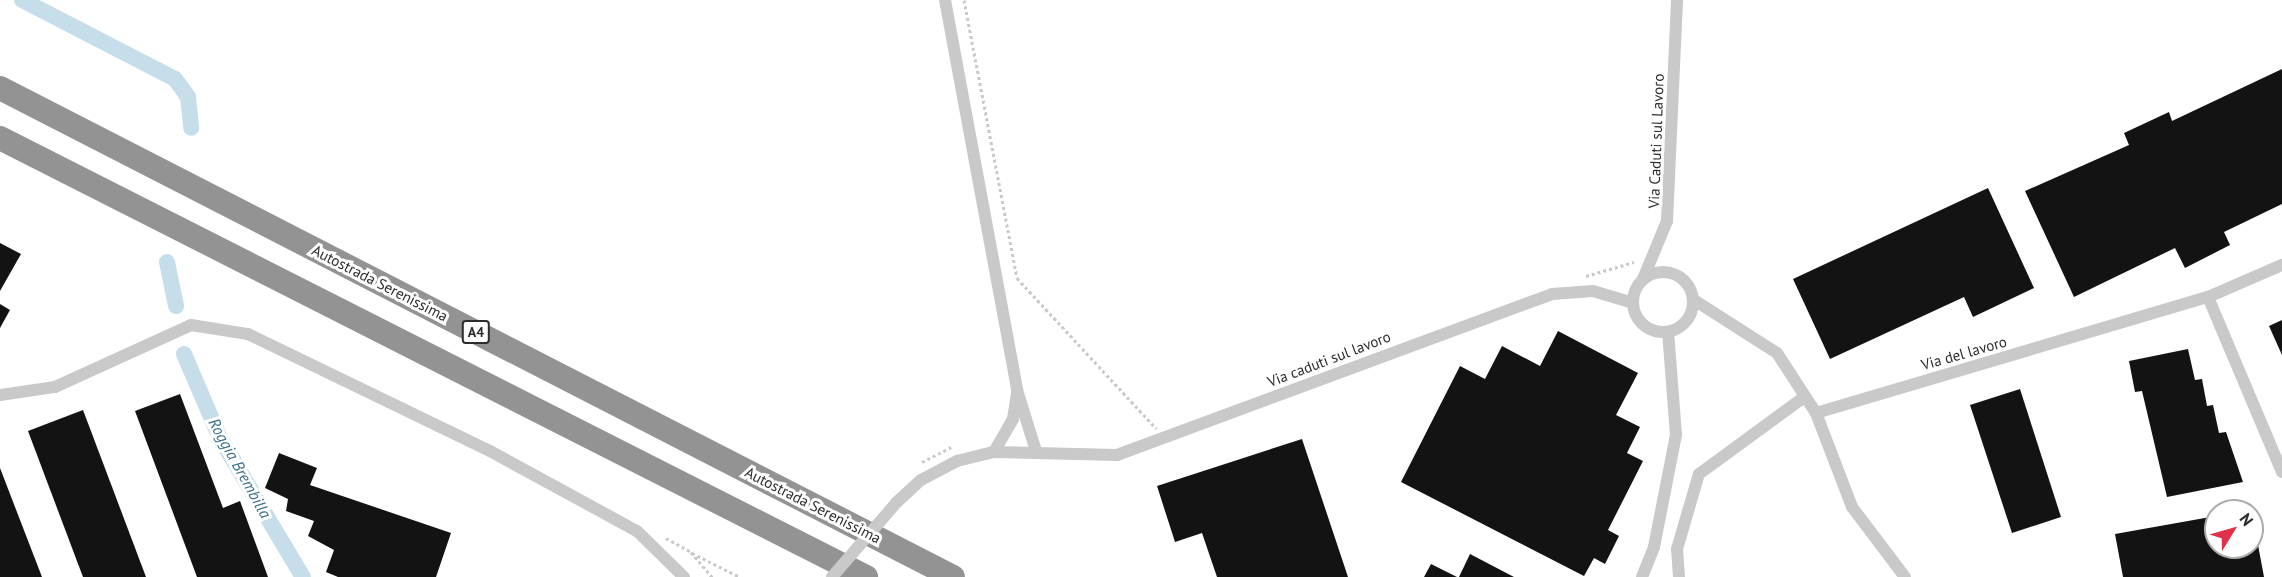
<!DOCTYPE html>
<html>
<head>
<meta charset="utf-8">
<style>
	body { margin:0 }
	#map { position:relative; width:2282px; height:577px; overflow:hidden; background:#fff; font-family:"PT Sans",sans-serif }
	div>[style] { position:absolute }
	.canal>* { height:16px; margin:-8px; padding:0 8px; transform-origin:8px; border-radius:8px; background:#c5deea }
	.building>* { inset:0; background:#131313 }
	.path>* { height:3px; margin-top:-1.5px; transform-origin:0; background:repeating-linear-gradient(90deg,#c9c9c9 0 3px,transparent 0 6px) }
	.street>* { height:12px; margin:-6px; padding:0 6px; transform-origin:6px; border-radius:6px; background:#c9c9c9 }
	.street>.ring { margin:-6px; padding:0; box-sizing:content-box; background:none; border:12px solid #c9c9c9; border-radius:50% }
	.highway>* { height:24px; margin:-12px; padding:0 12px; transform-origin:12px; border-radius:12px; background:#939393 }
	.street-bridge>* { height:12px; margin:-6px; padding:0 6px; transform-origin:6px; border-radius:6px; background:#c9c9c9 }
	span { translate:-50% -50%; white-space:nowrap; text-align:center; line-height:1.15; -webkit-text-stroke:6px #fff; paint-order:stroke }
	.shield-label span { padding:2px 4px; background:#fff; border:2px solid; border-radius:4px; -webkit-text-stroke-width:0 }
	.shield-label { font-size:14px; color:#2c2c2c; font-weight:700 }
	.street-label { font-size:15px; color:#2c2c2c }
	.water-label { font-size:16px; color:#3c728c; font-style:italic }
	.north { position:absolute; left:2204px; top:499px; width:60px; height:60px; box-sizing:border-box; background:#fff; border:2px solid #ababab; border-radius:50%; rotate:53deg; font-size:16px; font-weight:700; line-height:24px; text-align:center; color:#2c2c2c }
	.north::after { content:''; display:block; margin:auto; width:21px; height:27px; background:#e13049; clip-path:polygon(50% 0,100% 100%,50% 72%,0 100%) }
</style>
</head>
<body>
<div id="map">
	<div class="canal">
		<div style="left:22px;top:0;width:172px;rotate:27.3deg"></div>
		<div style="left:175px;top:79px;width:22px;rotate:54deg"></div>
		<div style="left:188px;top:97px;width:31px;rotate:84deg"></div>
		<div style="left:167px;top:262px;width:45px;rotate:78.4deg"></div>
		<div style="left:184px;top:354px;width:91px;rotate:66.8deg"></div>
		<div style="left:220px;top:438px;width:162px;rotate:59.2deg"></div>
	</div>
	<div class="building">
		<div style="clip-path:polygon(2282px 69px,2282px 204px,2224px 232px,2230px 245px,2185px 268px,2175px 248px,2074px 297px,2025px 191px,2129px 145px,2124px 133px,2169px 112px,2172px 121px)"></div>
		<div style="clip-path:polygon(1988px 188px,2034px 288px,1973px 317px,1964px 297px,1830px 359px,1793px 279px)"></div>
		<div style="clip-path:polygon(0 243px,21px 254px,0 291px)"></div>
		<div style="clip-path:polygon(0 304px,10px 310px,0 328px)"></div>
		<div style="clip-path:polygon(2282px 320px,2282px 355px,2269px 326px)"></div>
		<div style="clip-path:polygon(1558px 331px,1638px 373px,1616px 415px,1640px 427px,1627px 453px,1643px 461px,1608px 530px,1619px 536px,1605px 564px,1594px 558px,1584px 576px,1401px 482px,1460px 366px,1485px 379px,1502px 346px,1540px 366px)"></div>
		<div style="clip-path:polygon(2188px 349px,2195px 380px,2202px 379px,2207px 406px,2213px 405px,2219px 433px,2226px 432px,2243px 482px,2167px 497px,2142px 391px,2135px 392px,2129px 361px)"></div>
		<div style="clip-path:polygon(2020px 389px,2061px 517px,2012px 533px,1970px 405px)"></div>
		<div style="clip-path:polygon(180px 394px,223px 508px,240px 501px,268px 577px,197px 577px,135px 411px)"></div>
		<div style="clip-path:polygon(83px 410px,146px 577px,83px 577px,28px 431px)"></div>
		<div style="clip-path:polygon(1302px 439px,1348px 577px,1217px 577px,1202px 533px,1175px 542px,1157px 486px)"></div>
		<div style="clip-path:polygon(279px 453px,317px 468px,310px 485px,451px 533px,436px 577px,338px 577px,326px 572px,334px 550px,308px 536px,314px 521px,286px 511px,288px 499px,265px 488px)"></div>
		<div style="clip-path:polygon(0 468px,42px 577px,0 577px)"></div>
		<div style="clip-path:polygon(2216px 516px,2216px 547px,2252px 547px,2253px 518px,2264px 577px,2123px 577px,2115px 534px)"></div>
		<div style="clip-path:polygon(1470px 554px,1514px 577px,1459px 577px)"></div>
		<div style="clip-path:polygon(1431px 564px,1457px 577px,1424px 577px)"></div>
	</div>
	<div class="path">
		<div style="left:964px;top:0;width:283px;rotate:79.2deg"></div>
		<div style="left:1017px;top:278px;width:205px;rotate:47.2deg"></div>
		<div style="left:1586px;top:276px;width:50px;rotate:-16.3deg"></div>
		<div style="left:922px;top:462px;width:33px;rotate:-27deg"></div>
		<div style="left:666px;top:538px;width:29px;rotate:29deg"></div>
		<div style="left:691px;top:552px;width:33px;rotate:50deg"></div>
		<div style="left:692px;top:553px;width:54px;rotate:26.6deg"></div>
	</div>
	<div class="street">
		<div style="left:945px;top:0;width:397px;rotate:79.5deg"></div>
		<div style="left:1017px;top:390px;width:64px;rotate:72.7deg"></div>
		<div class="ring" style="left:1633px;top:272px;width:48px;height:48px"></div>
		<div style="left:1643px;top:279px;width:63px;rotate:-67.5deg"></div>
		<div style="left:1667px;top:221px;width:221px;rotate:-87.4deg"></div>
		<div style="left:2208px;top:297px;width:190px;rotate:67.1deg"></div>
		<div style="left:1694px;top:300px;width:98px;rotate:32.6deg"></div>
		<div style="left:1777px;top:353px;width:72px;rotate:57deg"></div>
		<div style="left:1816px;top:413px;width:409px;rotate:-16.5deg"></div>
		<div style="left:2208px;top:297px;width:81px;rotate:-23.4deg"></div>
		<div style="left:0;top:395px;width:56px;rotate:-8.3deg"></div>
		<div style="left:55px;top:387px;width:149px;rotate:-24.5deg"></div>
		<div style="left:191px;top:325px;width:58px;rotate:9deg"></div>
		<div style="left:248px;top:334px;width:269px;rotate:25.8deg"></div>
		<div style="left:490px;top:451px;width:167px;rotate:28.6deg"></div>
		<div style="left:637px;top:531px;width:66px;rotate:44.4deg"></div>
		<div style="left:1816px;top:413px;width:101px;rotate:69deg"></div>
		<div style="left:1852px;top:507px;width:88px;rotate:52.9deg"></div>
		<div style="left:994px;top:452px;width:38px;rotate:-60deg"></div>
		<div style="left:1013px;top:419px;width:25px;rotate:-81deg"></div>
		<div style="left:896px;top:503px;width:34px;rotate:-43deg"></div>
		<div style="left:921px;top:480px;width:41px;rotate:-27.8deg"></div>
		<div style="left:957px;top:461px;width:38px;rotate:-14deg"></div>
		<div style="left:994px;top:452px;width:123px;rotate:1.4deg"></div>
		<div style="left:1117px;top:455px;width:464px;rotate:-20.3deg"></div>
		<div style="left:1552px;top:294px;width:41px;rotate:-4.2deg"></div>
		<div style="left:1593px;top:291px;width:42px;rotate:16.7deg"></div>
		<div style="left:1642px;top:577px;width:32px;rotate:-68deg"></div>
		<div style="left:1654px;top:547px;width:114px;rotate:-78.9deg"></div>
		<div style="left:1676px;top:435px;width:103px;rotate:-94.4deg"></div>
		<div style="left:1679px;top:577px;width:28px;rotate:-94deg"></div>
		<div style="left:1677px;top:549px;width:78px;rotate:-73.7deg"></div>
		<div style="left:1699px;top:474px;width:129px;rotate:-36.2deg"></div>
	</div>
	<div class="highway">
		<div style="left:0;top:88px;width:1071px;rotate:27.16deg"></div>
		<div style="left:0;top:138px;width:971px;rotate:26.88deg"></div>
	</div>
	<div class="street-bridge">
		<div style="left:832px;top:577px;width:98px;rotate:-49.1deg"></div>
	</div>
	<div class="shield-label">
		<span style="left:476px;top:332px">A4</span>
	</div>
	<div class="street-label">
		<span style="left:1656px;top:141px;rotate:-88deg">Via Caduti sul Lavoro</span>
		<span style="left:380px;top:283px;rotate:27deg">Autostrada Serenissima</span>
		<span style="left:1964px;top:353px;rotate:-16deg">Via del lavoro</span>
		<span style="left:1329px;top:359px;rotate:-21deg">Via caduti sul lavoro</span>
		<span style="left:813px;top:505px;rotate:27deg">Autostrada Serenissima</span>
	</div>
	<div class="water-label">
		<span style="left:240px;top:468px;rotate:61deg">Roggia Brembilla</span>
	</div>
	<div class="north">N</div>
</div>
</body>
</html>
